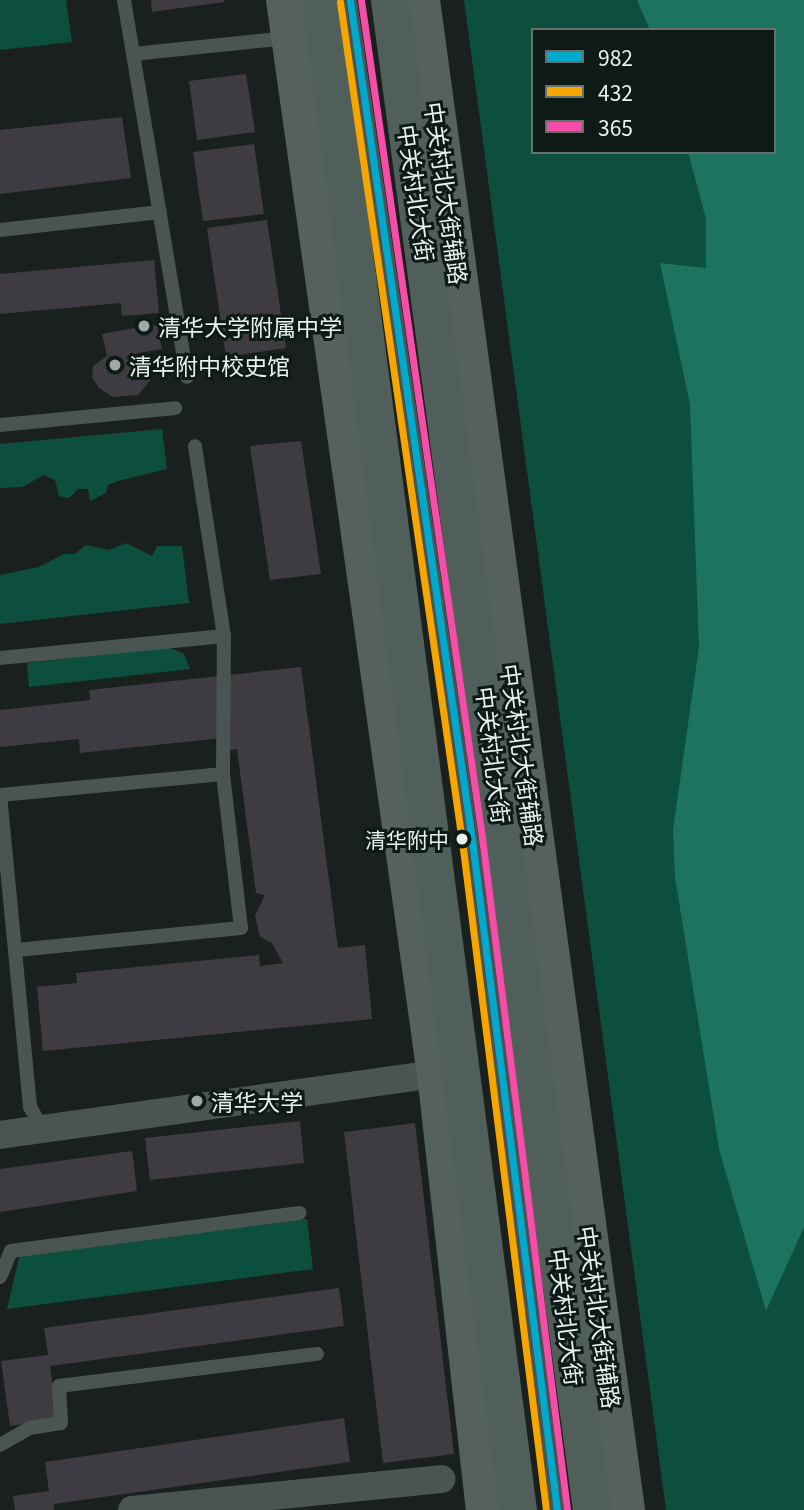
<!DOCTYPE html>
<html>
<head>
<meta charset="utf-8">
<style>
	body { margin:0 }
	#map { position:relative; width:804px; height:1510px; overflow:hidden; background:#1a201e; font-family:Georgia,"Noto Sans SC",serif }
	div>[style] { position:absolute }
	.green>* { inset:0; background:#0c4f3e }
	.water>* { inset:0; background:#1c745e }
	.building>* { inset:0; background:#3f3b43 }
	.lane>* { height:14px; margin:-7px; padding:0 7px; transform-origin:7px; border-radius:7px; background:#4a5551 }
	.street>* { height:28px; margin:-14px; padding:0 14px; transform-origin:14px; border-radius:14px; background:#4a5551 }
	.secondary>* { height:38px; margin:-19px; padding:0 19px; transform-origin:19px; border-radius:19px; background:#54615c }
	.primary>* { height:38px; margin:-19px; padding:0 19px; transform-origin:19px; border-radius:19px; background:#515f5a }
	.bus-1>* { height:7px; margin:-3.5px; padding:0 3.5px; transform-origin:3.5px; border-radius:3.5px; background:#00a9ce }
	.bus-2>* { height:7px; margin:-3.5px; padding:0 3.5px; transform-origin:3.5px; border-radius:3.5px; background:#f7a600 }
	.bus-3>* { height:7px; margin:-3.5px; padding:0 3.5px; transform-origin:3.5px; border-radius:3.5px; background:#f54da8 }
	.dots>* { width:19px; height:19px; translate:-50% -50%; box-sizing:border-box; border:4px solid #0e1a16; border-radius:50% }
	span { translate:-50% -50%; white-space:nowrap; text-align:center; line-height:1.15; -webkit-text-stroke:6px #0e1a16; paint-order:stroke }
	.bus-label { font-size:21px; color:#e9f1ee }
	.right { translate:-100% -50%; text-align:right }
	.street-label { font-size:23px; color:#e9f1ee }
	.poi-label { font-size:23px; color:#e9f1ee }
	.left { translate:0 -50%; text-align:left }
	.legend { position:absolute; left:531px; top:28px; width:245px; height:126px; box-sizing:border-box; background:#0e1a16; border:2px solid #66706c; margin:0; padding:9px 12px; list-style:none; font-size:21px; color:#e9f1ee }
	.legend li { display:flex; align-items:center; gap:14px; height:35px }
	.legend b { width:35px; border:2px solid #66706c }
</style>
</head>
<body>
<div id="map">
	<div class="green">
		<div style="clip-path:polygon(0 0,66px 0,72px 42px,0 50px)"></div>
		<div style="clip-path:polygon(evenodd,464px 0,804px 0,804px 1510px,666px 1510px,464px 0,533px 30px,774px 30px,774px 152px,533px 152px,533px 30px)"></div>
		<div style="clip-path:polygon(162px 429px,167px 469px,118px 481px,108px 485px,106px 493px,90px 501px,88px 489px,78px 489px,69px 498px,59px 496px,55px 480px,44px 475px,22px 487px,0 488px,0 444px)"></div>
		<div style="clip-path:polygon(126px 543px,152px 556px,157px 546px,182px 546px,189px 603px,0 624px,0 575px,39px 567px,64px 554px,75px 554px,86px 545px,109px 550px)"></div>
		<div style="clip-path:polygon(168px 647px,184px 654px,190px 669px,29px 687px,27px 663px)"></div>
		<div style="clip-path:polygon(307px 1219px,313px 1269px,7px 1309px,20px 1254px)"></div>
	</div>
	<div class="water">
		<div style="clip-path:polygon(637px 0,804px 0,804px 1227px,766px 1311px,719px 1149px,675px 877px,673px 830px,699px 647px,690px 404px,660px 263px,706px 268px,706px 219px,688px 152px,774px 152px,774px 30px,650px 30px)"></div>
	</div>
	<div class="building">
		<div style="clip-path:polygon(151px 0,224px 0,224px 2px,152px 12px)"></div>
		<div style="clip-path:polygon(246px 74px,255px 132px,197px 140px,189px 81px)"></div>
		<div style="clip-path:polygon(122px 117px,131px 178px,0 194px,0 130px)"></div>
		<div style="clip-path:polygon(254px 144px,264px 214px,203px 221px,193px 152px)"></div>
		<div style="clip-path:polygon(267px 220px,286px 348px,226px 357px,207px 228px)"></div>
		<div style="clip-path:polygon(154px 260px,159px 313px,122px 316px,121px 303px,0 314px,0 274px)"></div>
		<div style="clip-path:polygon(157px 324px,162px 349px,134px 354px,149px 367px,150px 381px,138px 395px,113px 397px,99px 388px,92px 377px,93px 366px,107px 356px,102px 334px)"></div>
		<div style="clip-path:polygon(301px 441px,321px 574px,270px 580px,250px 446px)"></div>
		<div style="clip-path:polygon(301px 667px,338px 948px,365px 945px,372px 1019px,43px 1051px,37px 987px,77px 983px,76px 973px,259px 955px,260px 966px,283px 963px,272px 943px,260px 937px,255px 916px,265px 895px,256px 893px,237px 749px,224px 751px,222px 738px,80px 753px,79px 739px,0 747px,0 710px,90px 700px,89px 690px)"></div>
		<div style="clip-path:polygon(300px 1121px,304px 1163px,150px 1180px,145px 1138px)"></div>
		<div style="clip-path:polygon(415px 1123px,454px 1454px,383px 1463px,344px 1132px)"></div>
		<div style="clip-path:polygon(132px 1151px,137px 1191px,0 1212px,0 1169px)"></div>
		<div style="clip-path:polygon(339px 1288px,344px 1326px,50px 1366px,57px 1419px,10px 1426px,1px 1361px,48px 1355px,44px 1328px)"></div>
		<div style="clip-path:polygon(344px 1418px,350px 1462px,54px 1504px,54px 1510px,15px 1510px,13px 1496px,49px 1491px,45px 1462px)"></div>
	</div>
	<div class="lane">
		<div style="left:124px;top:0;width:382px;rotate:80.5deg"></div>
		<div style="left:350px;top:0;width:849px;rotate:81.74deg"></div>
		<div style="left:472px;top:840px;width:675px;rotate:82.77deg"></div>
		<div style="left:133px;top:54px;width:156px;rotate:-5.9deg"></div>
		<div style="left:0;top:230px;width:161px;rotate:-6.4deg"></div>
		<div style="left:0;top:425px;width:176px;rotate:-5.5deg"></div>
		<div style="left:0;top:658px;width:225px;rotate:-5.6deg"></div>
		<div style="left:224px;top:636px;width:192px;rotate:-98.7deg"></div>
		<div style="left:0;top:795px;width:313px;rotate:84.5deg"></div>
		<div style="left:30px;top:1107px;width:24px;rotate:60deg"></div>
		<div style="left:0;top:795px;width:224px;rotate:-5.4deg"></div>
		<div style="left:16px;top:950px;width:226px;rotate:-5.6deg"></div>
		<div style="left:241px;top:928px;width:155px;rotate:-96.7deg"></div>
		<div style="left:223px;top:774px;width:138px;rotate:-89.6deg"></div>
		<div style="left:0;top:1277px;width:28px;rotate:-67deg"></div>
		<div style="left:11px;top:1251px;width:291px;rotate:-7.5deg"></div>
		<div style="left:0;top:1445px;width:34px;rotate:-30deg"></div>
		<div style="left:29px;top:1428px;width:32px;rotate:-9deg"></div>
		<div style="left:61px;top:1423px;width:37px;rotate:-93deg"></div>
		<div style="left:59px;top:1386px;width:260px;rotate:-7.1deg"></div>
	</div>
	<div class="street">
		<div style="left:0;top:1135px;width:440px;rotate:-8deg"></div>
		<div style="left:436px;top:1074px;width:18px;rotate:-41deg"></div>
		<div style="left:132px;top:1510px;width:311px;rotate:-5.7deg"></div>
	</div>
	<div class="secondary">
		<div style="left:285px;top:0;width:1085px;rotate:82deg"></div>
		<div style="left:436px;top:1074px;width:439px;rotate:83.6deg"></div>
		<div style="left:421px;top:0;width:1524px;rotate:82.27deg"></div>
	</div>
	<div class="primary">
		<div style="left:321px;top:0;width:1523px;rotate:82.57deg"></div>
		<div style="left:390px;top:0;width:1523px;rotate:82.38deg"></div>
	</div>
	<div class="bus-1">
		<div style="left:350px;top:0;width:849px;rotate:81.74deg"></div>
		<div style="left:472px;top:840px;width:675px;rotate:82.77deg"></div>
	</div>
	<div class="bus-2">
		<div style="left:340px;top:2px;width:848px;rotate:81.73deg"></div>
		<div style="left:462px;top:841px;width:674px;rotate:82.84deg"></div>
	</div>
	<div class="bus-3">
		<div style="left:361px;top:0;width:847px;rotate:81.78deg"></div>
		<div style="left:482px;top:838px;width:676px;rotate:82.78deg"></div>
	</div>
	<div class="dots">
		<div style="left:144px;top:326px;background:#a1a8a5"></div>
		<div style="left:115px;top:365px;background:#a1a8a5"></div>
		<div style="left:462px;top:839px;background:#e9f1ee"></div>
		<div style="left:197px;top:1101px;background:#a1a8a5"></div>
	</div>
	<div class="bus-label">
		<span class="right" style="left:449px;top:839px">清华附中</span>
	</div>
	<div class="street-label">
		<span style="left:417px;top:193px;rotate:82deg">中关村北大街</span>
		<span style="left:447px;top:193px;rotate:82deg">中关村北大街辅路</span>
		<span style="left:494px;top:755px;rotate:83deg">中关村北大街</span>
		<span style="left:523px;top:755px;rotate:82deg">中关村北大街辅路</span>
		<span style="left:567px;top:1317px;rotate:83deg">中关村北大街</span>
		<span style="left:600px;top:1317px;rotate:82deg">中关村北大街辅路</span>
	</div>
	<div class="poi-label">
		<span class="left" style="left:158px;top:326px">清华大学附属中学</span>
		<span class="left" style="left:129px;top:365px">清华附中校史馆</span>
		<span class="left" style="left:211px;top:1101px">清华大学</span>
	</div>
	<ul class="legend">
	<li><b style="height:9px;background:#00a9ce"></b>982</li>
	<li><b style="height:9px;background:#f7a600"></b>432</li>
	<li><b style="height:9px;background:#f54da8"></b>365</li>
	</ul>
</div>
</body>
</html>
